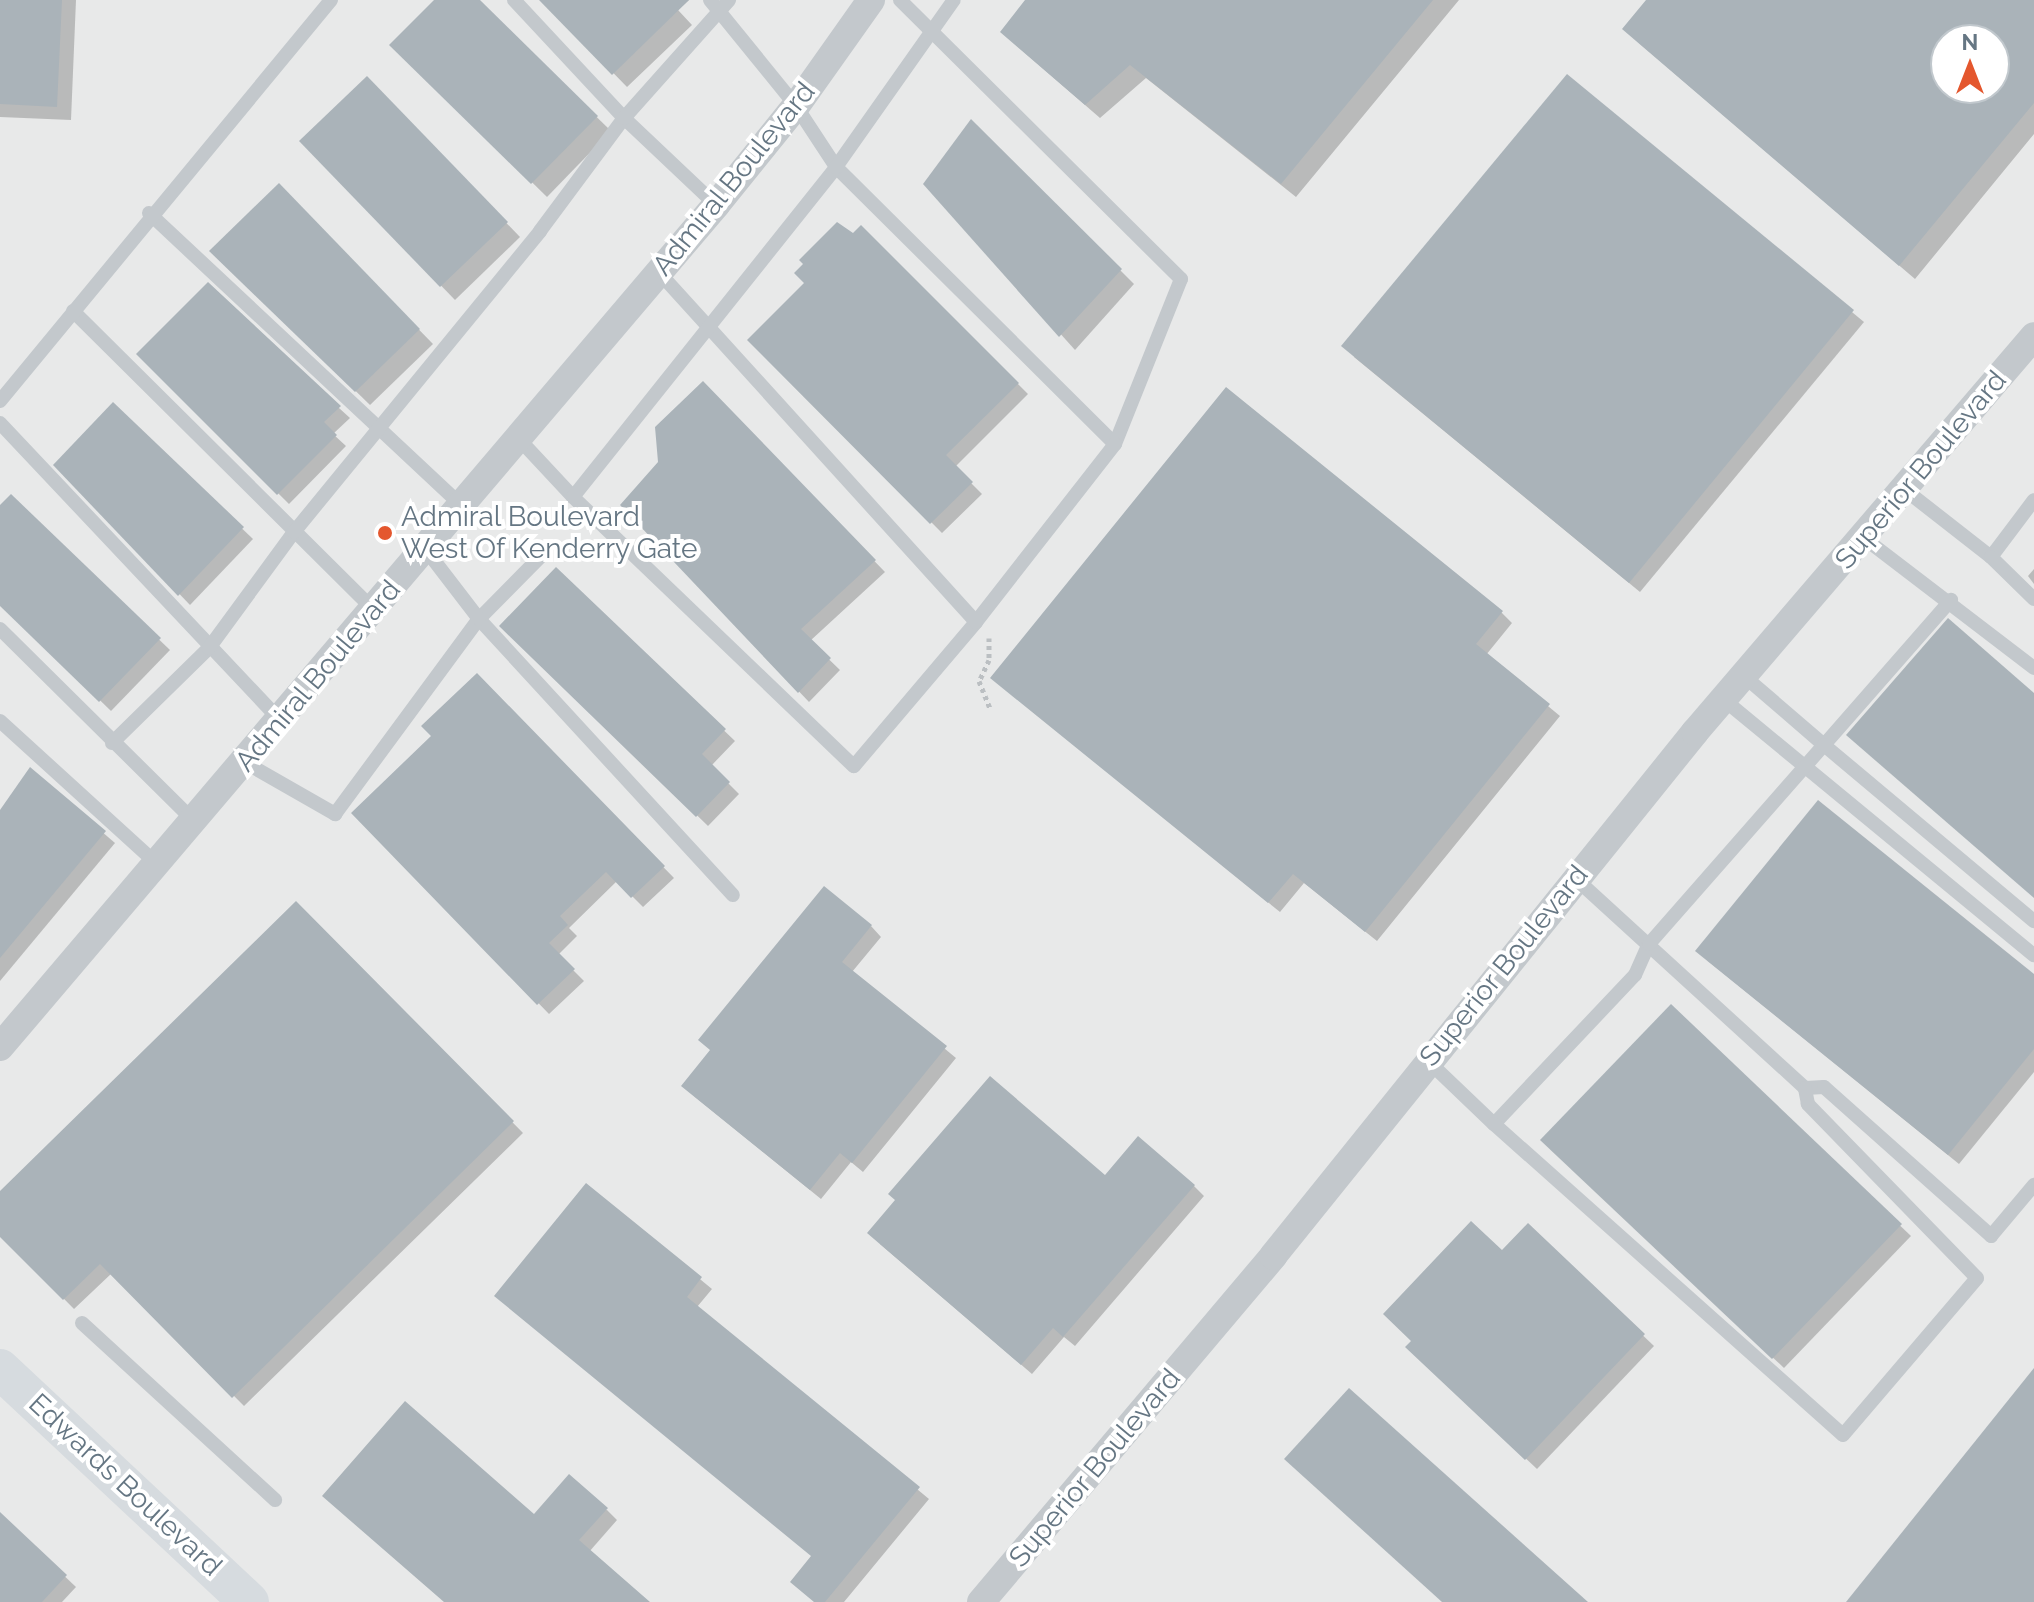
<!DOCTYPE html>
<html>
<head>
<meta charset="utf-8">
<style>
	body { margin:0 }
	#map { position:relative; width:2034px; height:1602px; overflow:hidden; background:#fafaf8; font-family:Raleway,sans-serif }
	div>[style] { position:absolute }
	.built>* { inset:0; background:#e8e9e9 }
	.shadow>* { inset:0; background:#0003 }
	.building>* { inset:0; background:#aab3b9 }
	.path>* { height:5px; margin-top:-2.5px; transform-origin:0; background:repeating-linear-gradient(90deg,#bbbfc2 0 4px,transparent 0 8px) }
	.lane>* { height:14px; margin:-7px; padding:0 7px; transform-origin:7px; border-radius:7px; background:#c3c8cc }
	.street>* { height:28px; margin:-14px; padding:0 14px; transform-origin:14px; border-radius:14px; background:#c3c8cc }
	.secondary>* { height:40px; margin:-20px; padding:0 20px; transform-origin:20px; border-radius:20px; background:#d6dbdf }
	.dots>* { width:22px; height:22px; translate:-50% -50%; box-sizing:border-box; border:4px solid #fff; border-radius:50% }
	span { translate:-50% -50%; white-space:nowrap; text-align:center; line-height:1.15; -webkit-text-stroke:8px #fff; paint-order:stroke }
	.street-label { font-size:28px; color:#657683 }
	.poi-label { font-size:28px; color:#657683 }
	.left { translate:0 -50%; text-align:left }
	.north { position:absolute; left:1930px; top:24px; width:80px; height:80px; box-sizing:border-box; background:#fff; border:2px solid #c1c8cd; border-radius:50%; rotate:0deg; font-size:22px; font-weight:700; line-height:32px; text-align:center; color:#657683 }
	.north::after { content:''; display:block; margin:auto; width:28px; height:36px; background:#e4572e; clip-path:polygon(50% 0,100% 100%,50% 72%,0 100%) }
</style>
</head>
<body>
<div id="map">
	<div class="built">
		<div style="clip-path:polygon(evenodd,0 0,2034px 0,2034px 1602px,0 1602px,0 0,1946px 40px,1994px 40px,1994px 88px,1946px 88px,1946px 40px)"></div>
	</div>
	<div class="shadow">
		<div style="clip-path:polygon(0 0,76px 0,71px 120px,0 117px)"></div>
		<div style="clip-path:polygon(437px 0,477px 0,611px 131px,547px 197px,392px 45px)"></div>
		<div style="clip-path:polygon(542px 0,689px 0,678px 10px,692px 25px,627px 87px)"></div>
		<div style="clip-path:polygon(1028px 0,1459px 0,1296px 197px,1146px 78px,1100px 118px,1017px 46px)"></div>
		<div style="clip-path:polygon(evenodd,1649px 0,2034px 0,2034px 134px,1915px 279px,1639px 43px,1649px 0,1946px 40px,1994px 40px,1994px 88px,1946px 88px,1946px 40px)"></div>
		<div style="clip-path:polygon(1567px 76px,1864px 322px,1640px 592px,1354px 357px)"></div>
		<div style="clip-path:polygon(367px 79px,520px 237px,455px 300px,302px 142px)"></div>
		<div style="clip-path:polygon(972px 122px,1134px 284px,1075px 350px,926px 184px)"></div>
		<div style="clip-path:polygon(279px 186px,433px 344px,370px 405px,212px 251px)"></div>
		<div style="clip-path:polygon(861px 228px,1028px 394px,955px 467px,982px 494px,942px 533px,750px 340px)"></div>
		<div style="clip-path:polygon(138px 354px,339px 408px,350px 418px,333px 434px,346px 446px,289px 504px)"></div>
		<div style="clip-path:polygon(703px 384px,885px 572px,810px 641px,840px 670px,809px 702px,622px 505px,660px 463px)"></div>
		<div style="clip-path:polygon(1226px 390px,1502px 613px,1512px 623px,1486px 655px,1560px 716px,1377px 941px,1304px 883px,1280px 912px,992px 678px)"></div>
		<div style="clip-path:polygon(113px 405px,253px 539px,190px 605px,56px 465px)"></div>
		<div style="clip-path:polygon(11px 497px,170px 650px,111px 711px,0 603px,0 508px)"></div>
		<div style="clip-path:polygon(2034px 569px,2034px 584px,2028px 576px)"></div>
		<div style="clip-path:polygon(556px 570px,735px 741px,711px 766px,739px 794px,708px 826px,502px 626px)"></div>
		<div style="clip-path:polygon(477px 676px,674px 878px,643px 907px,617px 881px,569px 928px,577px 936px,558px 955px,584px 981px,549px 1014px,354px 813px,434px 736px)"></div>
		<div style="clip-path:polygon(30px 770px,115px 843px,0 981px,0 813px)"></div>
		<div style="clip-path:polygon(296px 903px,523px 1133px,244px 1406px,112px 1273px,74px 1309px,0 1234px,0 1194px)"></div>
		<div style="clip-path:polygon(871px 926px,881px 937px,852px 972px,956px 1058px,863px 1172px,851px 1162px,821px 1199px,694px 1096px)"></div>
		<div style="clip-path:polygon(1708px 961px,2034px 977px,2034px 1072px,1959px 1164px)"></div>
		<div style="clip-path:polygon(1671px 1007px,1911px 1236px,1784px 1368px,1553px 1151px)"></div>
		<div style="clip-path:polygon(1105px 1177px,1194px 1186px,1204px 1196px,1075px 1346px,1064px 1337px,1032px 1374px,880px 1244px)"></div>
		<div style="clip-path:polygon(587px 1186px,712px 1289px,697px 1307px,929px 1499px,844px 1602px,814px 1602px,813px 1557px)"></div>
		<div style="clip-path:polygon(1528px 1226px,1654px 1346px,1537px 1469px,1418px 1357px,1413px 1341px)"></div>
		<div style="clip-path:polygon(607px 1510px,617px 1520px,589px 1552px,647px 1602px,445px 1602px,534px 1516px)"></div>
		<div style="clip-path:polygon(0 1515px,76px 1587px,62px 1602px,0 1602px)"></div>
	</div>
	<div class="building">
		<div style="clip-path:polygon(0 0,62px 0,57px 107px,0 104px)"></div>
		<div style="clip-path:polygon(434px 0,480px 0,598px 116px,531px 184px,389px 45px)"></div>
		<div style="clip-path:polygon(539px 0,689px 0,612px 75px)"></div>
		<div style="clip-path:polygon(1025px 0,1433px 0,1281px 184px,1130px 65px,1085px 105px,1000px 32px)"></div>
		<div style="clip-path:polygon(evenodd,1646px 0,2034px 0,2034px 103px,1899px 266px,1622px 29px,1646px 0,1946px 40px,1994px 40px,1994px 88px,1946px 88px,1946px 40px)"></div>
		<div style="clip-path:polygon(1567px 74px,1854px 310px,1629px 583px,1341px 346px)"></div>
		<div style="clip-path:polygon(367px 76px,508px 222px,440px 287px,299px 141px)"></div>
		<div style="clip-path:polygon(971px 119px,1122px 269px,1059px 337px,923px 184px)"></div>
		<div style="clip-path:polygon(279px 183px,420px 329px,355px 392px,209px 251px)"></div>
		<div style="clip-path:polygon(837px 222px,853px 233px,861px 225px,1019px 383px,946px 455px,973px 482px,930px 524px,747px 340px,804px 283px,794px 273px,803px 264px,799px 260px)"></div>
		<div style="clip-path:polygon(208px 282px,341px 406px,324px 422px,337px 435px,277px 495px,136px 354px)"></div>
		<div style="clip-path:polygon(703px 381px,876px 560px,801px 629px,831px 658px,798px 693px,620px 505px,658px 462px,655px 427px)"></div>
		<div style="clip-path:polygon(1226px 387px,1503px 611px,1476px 644px,1550px 704px,1365px 932px,1293px 874px,1268px 903px,990px 678px)"></div>
		<div style="clip-path:polygon(113px 402px,244px 527px,178px 596px,53px 465px)"></div>
		<div style="clip-path:polygon(11px 494px,161px 638px,99px 702px,0 606px,0 505px)"></div>
		<div style="clip-path:polygon(556px 567px,726px 729px,702px 754px,730px 782px,696px 817px,499px 626px)"></div>
		<div style="clip-path:polygon(1948px 618px,2034px 693px,2034px 898px,1846px 735px)"></div>
		<div style="clip-path:polygon(477px 673px,665px 866px,631px 898px,606px 872px,560px 916px,568px 925px,549px 943px,575px 969px,537px 1005px,351px 813px,431px 736px,421px 726px)"></div>
		<div style="clip-path:polygon(30px 767px,106px 831px,0 958px,0 810px)"></div>
		<div style="clip-path:polygon(1818px 800px,2034px 974px,2034px 1049px,1948px 1155px,1695px 951px)"></div>
		<div style="clip-path:polygon(824px 886px,872px 925px,842px 962px,947px 1046px,852px 1163px,840px 1153px,810px 1190px,681px 1086px,710px 1050px,698px 1040px)"></div>
		<div style="clip-path:polygon(296px 901px,514px 1121px,232px 1398px,100px 1264px,63px 1300px,0 1237px,0 1191px)"></div>
		<div style="clip-path:polygon(1671px 1004px,1902px 1224px,1772px 1359px,1540px 1140px)"></div>
		<div style="clip-path:polygon(990px 1076px,1105px 1175px,1138px 1136px,1195px 1185px,1063px 1337px,1053px 1328px,1021px 1365px,867px 1233px,895px 1200px,888px 1194px)"></div>
		<div style="clip-path:polygon(586px 1183px,702px 1277px,687px 1297px,920px 1487px,825px 1602px,814px 1602px,790px 1582px,811px 1556px,494px 1296px)"></div>
		<div style="clip-path:polygon(1471px 1221px,1502px 1250px,1528px 1223px,1645px 1334px,1525px 1460px,1405px 1347px,1411px 1341px,1383px 1314px)"></div>
		<div style="clip-path:polygon(2034px 1368px,2034px 1602px,1846px 1602px)"></div>
		<div style="clip-path:polygon(1349px 1388px,1588px 1602px,1442px 1602px,1284px 1459px)"></div>
		<div style="clip-path:polygon(405px 1401px,534px 1514px,569px 1474px,608px 1508px,579px 1540px,650px 1602px,444px 1602px,322px 1496px)"></div>
		<div style="clip-path:polygon(0 1512px,67px 1575px,42px 1602px,0 1602px)"></div>
	</div>
	<div class="path">
		<div style="left:989px;top:638px;width:22px;rotate:90deg"></div>
		<div style="left:989px;top:660px;width:23px;rotate:115deg"></div>
		<div style="left:979px;top:681px;width:31px;rotate:68deg"></div>
	</div>
	<div class="lane">
		<div style="left:514px;top:0;width:161px;rotate:47deg"></div>
		<div style="left:624px;top:118px;width:127px;rotate:43.4deg"></div>
		<div style="left:710px;top:0;width:136px;rotate:50.9deg"></div>
		<div style="left:796px;top:106px;width:73px;rotate:56.7deg"></div>
		<div style="left:836px;top:167px;width:393px;rotate:44.8deg"></div>
		<div style="left:900px;top:0;width:396px;rotate:44.8deg"></div>
		<div style="left:1181px;top:279px;width:178px;rotate:111.8deg"></div>
		<div style="left:1115px;top:444px;width:226px;rotate:128deg"></div>
		<div style="left:149px;top:213px;width:429px;rotate:43.1deg"></div>
		<div style="left:73px;top:311px;width:426px;rotate:44.8deg"></div>
		<div style="left:0;top:401px;width:520px;rotate:-50.46deg"></div>
		<div style="left:0;top:423px;width:410px;rotate:46.7deg"></div>
		<div style="left:519px;top:439px;width:79px;rotate:47deg"></div>
		<div style="left:573px;top:497px;width:389px;rotate:43.8deg"></div>
		<div style="left:854px;top:766px;width:189px;rotate:-49.7deg"></div>
		<div style="left:976px;top:622px;width:471px;rotate:-132.2deg"></div>
		<div style="left:1904px;top:489px;width:110px;rotate:38deg"></div>
		<div style="left:1991px;top:557px;width:71px;rotate:-53deg"></div>
		<div style="left:573px;top:497px;width:422px;rotate:-51.4deg"></div>
		<div style="left:836px;top:167px;width:204px;rotate:-54.8deg"></div>
		<div style="left:1864px;top:538px;width:214px;rotate:37.4deg"></div>
		<div style="left:545px;top:552px;width:94px;rotate:134.6deg"></div>
		<div style="left:479px;top:619px;width:375px;rotate:47.4deg"></div>
		<div style="left:1991px;top:557px;width:60px;rotate:44.3deg"></div>
		<div style="left:0;top:629px;width:269px;rotate:44.7deg"></div>
		<div style="left:1745px;top:677px;width:104px;rotate:40.7deg"></div>
		<div style="left:1824px;top:745px;width:193px;rotate:-48.8deg"></div>
		<div style="left:1723px;top:699px;width:403px;rotate:39.5deg"></div>
		<div style="left:0;top:721px;width:210px;rotate:42.3deg"></div>
		<div style="left:112px;top:743px;width:136px;rotate:-44.4deg"></div>
		<div style="left:209px;top:648px;width:144px;rotate:-53.8deg"></div>
		<div style="left:294px;top:532px;width:389px;rotate:-50.7deg"></div>
		<div style="left:540px;top:231px;width:141px;rotate:-53.4deg"></div>
		<div style="left:624px;top:118px;width:158px;rotate:-48.3deg"></div>
		<div style="left:246px;top:763px;width:103px;rotate:29.8deg"></div>
		<div style="left:335px;top:814px;width:242px;rotate:-53.6deg"></div>
		<div style="left:479px;top:619px;width:87px;rotate:-127.5deg"></div>
		<div style="left:1575px;top:878px;width:311px;rotate:42.4deg"></div>
		<div style="left:1805px;top:1088px;width:19px;rotate:-3deg"></div>
		<div style="left:1824px;top:1087px;width:224px;rotate:41.7deg"></div>
		<div style="left:1991px;top:1236px;width:67px;rotate:-49.9deg"></div>
		<div style="left:1428px;top:1061px;width:91px;rotate:43.7deg"></div>
		<div style="left:1494px;top:1124px;width:205px;rotate:-46.6deg"></div>
		<div style="left:1635px;top:975px;width:34px;rotate:-66deg"></div>
		<div style="left:1649px;top:944px;width:265px;rotate:-48.7deg"></div>
		<div style="left:1824px;top:745px;width:274px;rotate:40deg"></div>
		<div style="left:1494px;top:1124px;width:467px;rotate:41.7deg"></div>
		<div style="left:1843px;top:1435px;width:206px;rotate:-49.5deg"></div>
		<div style="left:1977px;top:1278px;width:243px;rotate:-134.2deg"></div>
		<div style="left:1808px;top:1104px;width:16px;rotate:-101deg"></div>
		<div style="left:82px;top:1323px;width:262px;rotate:42.5deg"></div>
	</div>
	<div class="street">
		<div style="left:0;top:1047px;width:1105px;rotate:-49.62deg"></div>
		<div style="left:716px;top:205px;width:127px;rotate:-51.1deg"></div>
		<div style="left:796px;top:106px;width:130px;rotate:-54.7deg"></div>
		<div style="left:981px;top:1602px;width:453px;rotate:-49.8deg"></div>
		<div style="left:1273px;top:1256px;width:673px;rotate:-51.15deg"></div>
		<div style="left:1695px;top:732px;width:521px;rotate:-49.43deg"></div>
	</div>
	<div class="secondary">
		<div style="left:0;top:1369px;width:341px;rotate:43.1deg"></div>
	</div>
	<div class="dots">
		<div style="left:385px;top:533px;background:#e4572e"></div>
	</div>
	<div class="street-label">
		<span style="left:734px;top:179px;rotate:-51deg">Admiral Boulevard</span>
		<span style="left:1921px;top:470px;rotate:-50deg">Superior Boulevard</span>
		<span style="left:318px;top:676px;rotate:-50deg">Admiral Boulevard</span>
		<span style="left:1504px;top:966px;rotate:-51deg">Superior Boulevard</span>
		<span style="left:1095px;top:1468px;rotate:-50deg">Superior Boulevard</span>
		<span style="left:125px;top:1485px;rotate:43deg">Edwards Boulevard</span>
	</div>
	<div class="poi-label">
		<span class="left" style="left:401px;top:533px">Admiral Boulevard<br>West Of Kenderry Gate</span>
	</div>
	<div class="north">N</div>
</div>
</body>
</html>
